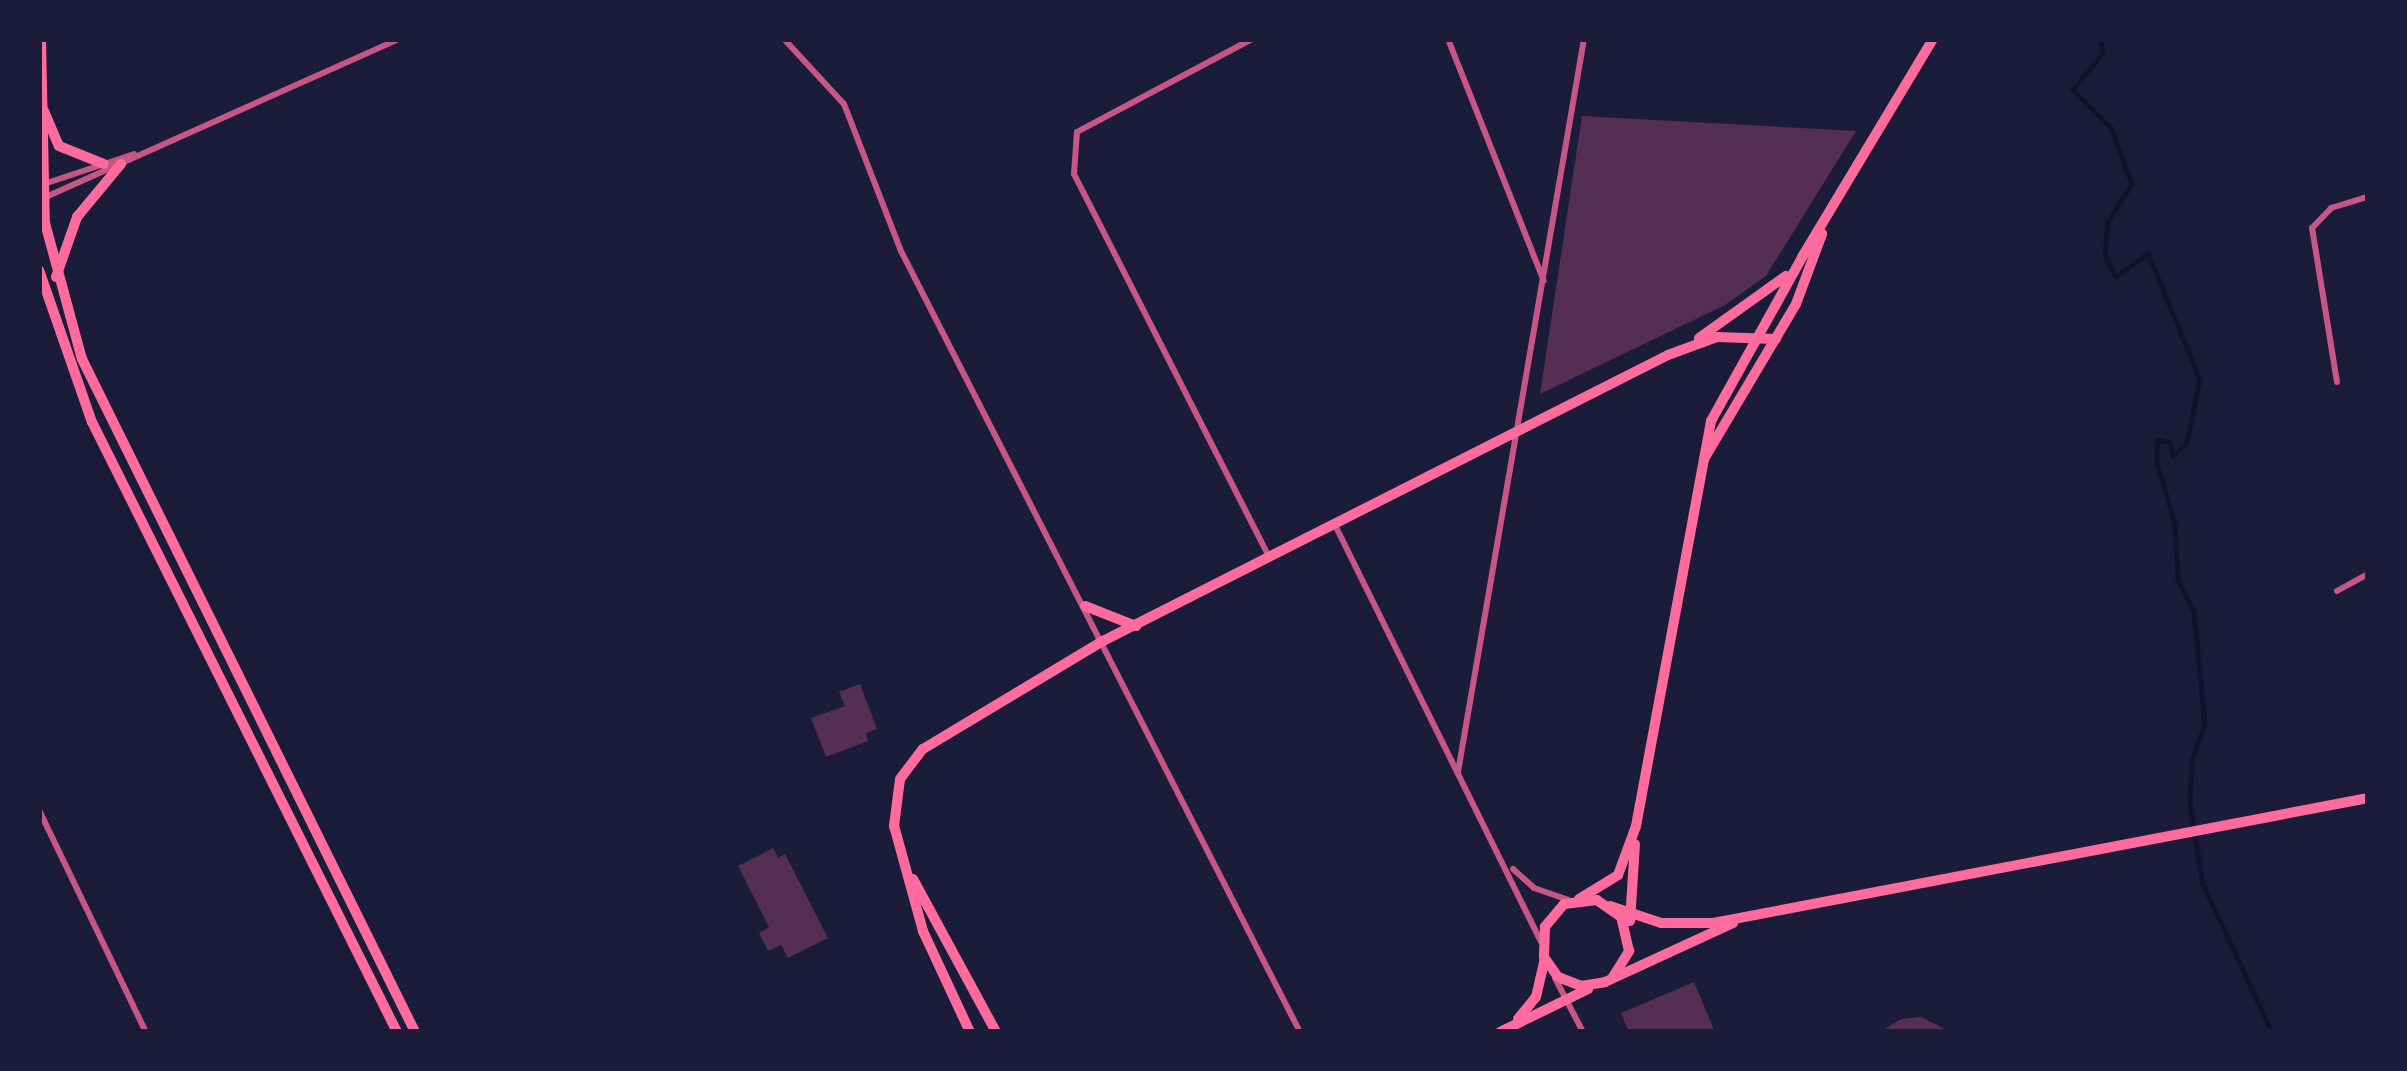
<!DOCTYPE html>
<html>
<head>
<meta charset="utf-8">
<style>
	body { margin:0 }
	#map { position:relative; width:2407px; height:1071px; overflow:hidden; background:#1b1b3a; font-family:"Alegreya Sans",sans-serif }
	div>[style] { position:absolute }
	.stream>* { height:4.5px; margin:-2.25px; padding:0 2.25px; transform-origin:2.25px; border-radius:2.25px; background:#12122b }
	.building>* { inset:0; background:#542f53 }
	.minor>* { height:6px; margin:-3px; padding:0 3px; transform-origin:3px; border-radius:3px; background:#c65784 }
	.primary>* { height:10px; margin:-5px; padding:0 5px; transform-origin:5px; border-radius:5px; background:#ff6b9d }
	.trunk>* { height:10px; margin:-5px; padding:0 5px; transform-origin:5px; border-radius:5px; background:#ff6b9d }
	span { translate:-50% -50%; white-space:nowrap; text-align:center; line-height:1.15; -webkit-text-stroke:9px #1b1b3a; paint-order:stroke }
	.frame { position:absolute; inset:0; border:42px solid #1b1b3a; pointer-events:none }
</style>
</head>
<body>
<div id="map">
	<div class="stream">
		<div style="left:2101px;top:39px;width:14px;rotate:82deg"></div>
		<div style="left:2103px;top:53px;width:48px;rotate:129deg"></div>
		<div style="left:2073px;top:90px;width:54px;rotate:45deg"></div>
		<div style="left:2111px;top:128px;width:60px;rotate:69.4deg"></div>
		<div style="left:2132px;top:184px;width:45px;rotate:122.3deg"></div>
		<div style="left:2108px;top:222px;width:33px;rotate:95deg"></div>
		<div style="left:2105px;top:255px;width:25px;rotate:63deg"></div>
		<div style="left:2116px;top:277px;width:40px;rotate:-37deg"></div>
		<div style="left:2148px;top:253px;width:136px;rotate:67.6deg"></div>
		<div style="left:2200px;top:379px;width:65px;rotate:101.5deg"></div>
		<div style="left:2187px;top:443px;width:19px;rotate:137deg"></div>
		<div style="left:2173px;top:456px;width:13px;rotate:-103deg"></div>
		<div style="left:2170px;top:443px;width:13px;rotate:-167deg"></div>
		<div style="left:2157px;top:440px;width:24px;rotate:90deg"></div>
		<div style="left:2157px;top:464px;width:62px;rotate:73deg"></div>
		<div style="left:2175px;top:523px;width:57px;rotate:87deg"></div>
		<div style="left:2178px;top:580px;width:36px;rotate:63deg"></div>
		<div style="left:2194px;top:612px;width:114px;rotate:84.4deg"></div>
		<div style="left:2205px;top:725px;width:38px;rotate:110deg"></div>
		<div style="left:2192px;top:761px;width:42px;rotate:92.7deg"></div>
		<div style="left:2190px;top:803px;width:82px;rotate:80.9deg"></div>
		<div style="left:2203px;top:884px;width:163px;rotate:65deg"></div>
	</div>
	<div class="building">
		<div style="clip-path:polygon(1582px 116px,1856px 131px,1766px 276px,1725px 305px,1540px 394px)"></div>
		<div style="clip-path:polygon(860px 684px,877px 729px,866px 733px,868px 741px,826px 757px,811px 718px,845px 706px,839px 692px)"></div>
		<div style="clip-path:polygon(773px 848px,778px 858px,785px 854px,828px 938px,788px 958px,781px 945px,768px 951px,759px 933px,769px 927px,738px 866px)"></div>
		<div style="clip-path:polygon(1694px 982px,1715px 1032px,1629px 1032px,1621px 1013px)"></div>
		<div style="clip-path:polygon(1921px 1017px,1951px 1032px,1880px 1032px,1901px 1019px)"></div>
	</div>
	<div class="minor">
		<div style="left:784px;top:39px;width:88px;rotate:47.3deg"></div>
		<div style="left:844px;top:104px;width:158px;rotate:68.8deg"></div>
		<div style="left:901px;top:251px;width:877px;rotate:62.94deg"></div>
		<div style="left:1252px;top:39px;width:198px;rotate:152deg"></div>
		<div style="left:1077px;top:132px;width:42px;rotate:94.1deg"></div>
		<div style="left:1074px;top:174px;width:429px;rotate:63deg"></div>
		<div style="left:1448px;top:39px;width:260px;rotate:68.4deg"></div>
		<div style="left:44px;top:184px;width:95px;rotate:-18.4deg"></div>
		<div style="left:39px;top:200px;width:394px;rotate:-24.1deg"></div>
		<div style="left:2337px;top:382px;width:156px;rotate:-99.2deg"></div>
		<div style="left:2312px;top:228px;width:28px;rotate:-46deg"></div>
		<div style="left:2331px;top:208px;width:39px;rotate:-17deg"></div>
		<div style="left:1336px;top:527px;width:462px;rotate:63.7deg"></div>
		<div style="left:2337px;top:591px;width:35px;rotate:-29deg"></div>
		<div style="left:1458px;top:772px;width:744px;rotate:-80.25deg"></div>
		<div style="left:39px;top:810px;width:246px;rotate:64.3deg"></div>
		<div style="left:1513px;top:869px;width:28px;rotate:42deg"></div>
		<div style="left:1534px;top:888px;width:36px;rotate:19deg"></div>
		<div style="left:1555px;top:978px;width:61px;rotate:62.6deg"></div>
	</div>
	<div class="primary">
		<div style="left:1802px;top:257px;width:254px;rotate:-59deg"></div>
		<div style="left:1699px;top:338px;width:107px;rotate:-35.5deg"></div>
		<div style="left:1704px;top:459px;width:180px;rotate:-59.3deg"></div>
		<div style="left:1796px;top:304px;width:75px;rotate:-69.6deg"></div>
		<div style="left:1085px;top:606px;width:55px;rotate:21.4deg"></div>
		<div style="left:913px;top:879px;width:174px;rotate:61.5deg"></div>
		<div style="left:1579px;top:899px;width:46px;rotate:-31.6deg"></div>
		<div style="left:1618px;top:875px;width:52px;rotate:-69.8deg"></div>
		<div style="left:1636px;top:826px;width:412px;rotate:-79.5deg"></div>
		<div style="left:1711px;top:421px;width:191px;rotate:-60.9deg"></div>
		<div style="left:1610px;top:906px;width:54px;rotate:18.4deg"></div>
		<div style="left:1661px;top:923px;width:52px"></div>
		<div style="left:1713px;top:923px;width:667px;rotate:-10.8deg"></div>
		<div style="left:1630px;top:921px;width:77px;rotate:-86.3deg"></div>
		<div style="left:1613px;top:977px;width:31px;rotate:-58deg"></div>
		<div style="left:1629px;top:951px;width:35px;rotate:-103deg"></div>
		<div style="left:1621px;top:917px;width:29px;rotate:-145deg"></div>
		<div style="left:1597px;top:900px;width:33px;rotate:173deg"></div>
		<div style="left:1564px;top:904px;width:30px;rotate:130deg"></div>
		<div style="left:1545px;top:927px;width:30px;rotate:92deg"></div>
		<div style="left:1544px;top:957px;width:24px;rotate:55deg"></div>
		<div style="left:1558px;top:977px;width:25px;rotate:21deg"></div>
		<div style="left:1581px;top:986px;width:24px;rotate:-9deg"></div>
		<div style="left:1605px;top:982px;width:141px;rotate:-24.7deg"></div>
		<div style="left:1518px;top:1019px;width:28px;rotate:-51deg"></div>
		<div style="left:1536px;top:997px;width:36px;rotate:-77deg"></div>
		<div style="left:970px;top:1032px;width:111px;rotate:-115deg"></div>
		<div style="left:923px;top:931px;width:109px;rotate:-105.4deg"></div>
		<div style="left:894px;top:826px;width:47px;rotate:-82.7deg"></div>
		<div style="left:900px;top:779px;width:38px;rotate:-53deg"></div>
		<div style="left:923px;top:749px;width:210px;rotate:-31deg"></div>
		<div style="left:1103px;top:641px;width:633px;rotate:-26.85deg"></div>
		<div style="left:1668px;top:355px;width:52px;rotate:-20.2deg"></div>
		<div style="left:1717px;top:337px;width:59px;rotate:1.9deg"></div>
		<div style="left:1500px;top:1032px;width:98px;rotate:-26deg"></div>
	</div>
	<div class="trunk">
		<div style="left:41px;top:39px;width:184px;rotate:88.8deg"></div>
		<div style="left:45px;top:223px;width:141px;rotate:74.8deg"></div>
		<div style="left:82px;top:359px;width:751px;rotate:63.67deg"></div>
		<div style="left:44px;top:111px;width:38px;rotate:67deg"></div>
		<div style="left:59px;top:146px;width:48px;rotate:21.8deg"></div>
		<div style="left:39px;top:270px;width:161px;rotate:70.8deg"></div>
		<div style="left:92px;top:422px;width:682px;rotate:63.43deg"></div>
		<div style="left:56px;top:277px;width:64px;rotate:-70.7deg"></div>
		<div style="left:77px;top:217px;width:69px;rotate:-50.3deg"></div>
	</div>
	<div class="frame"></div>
</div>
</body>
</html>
